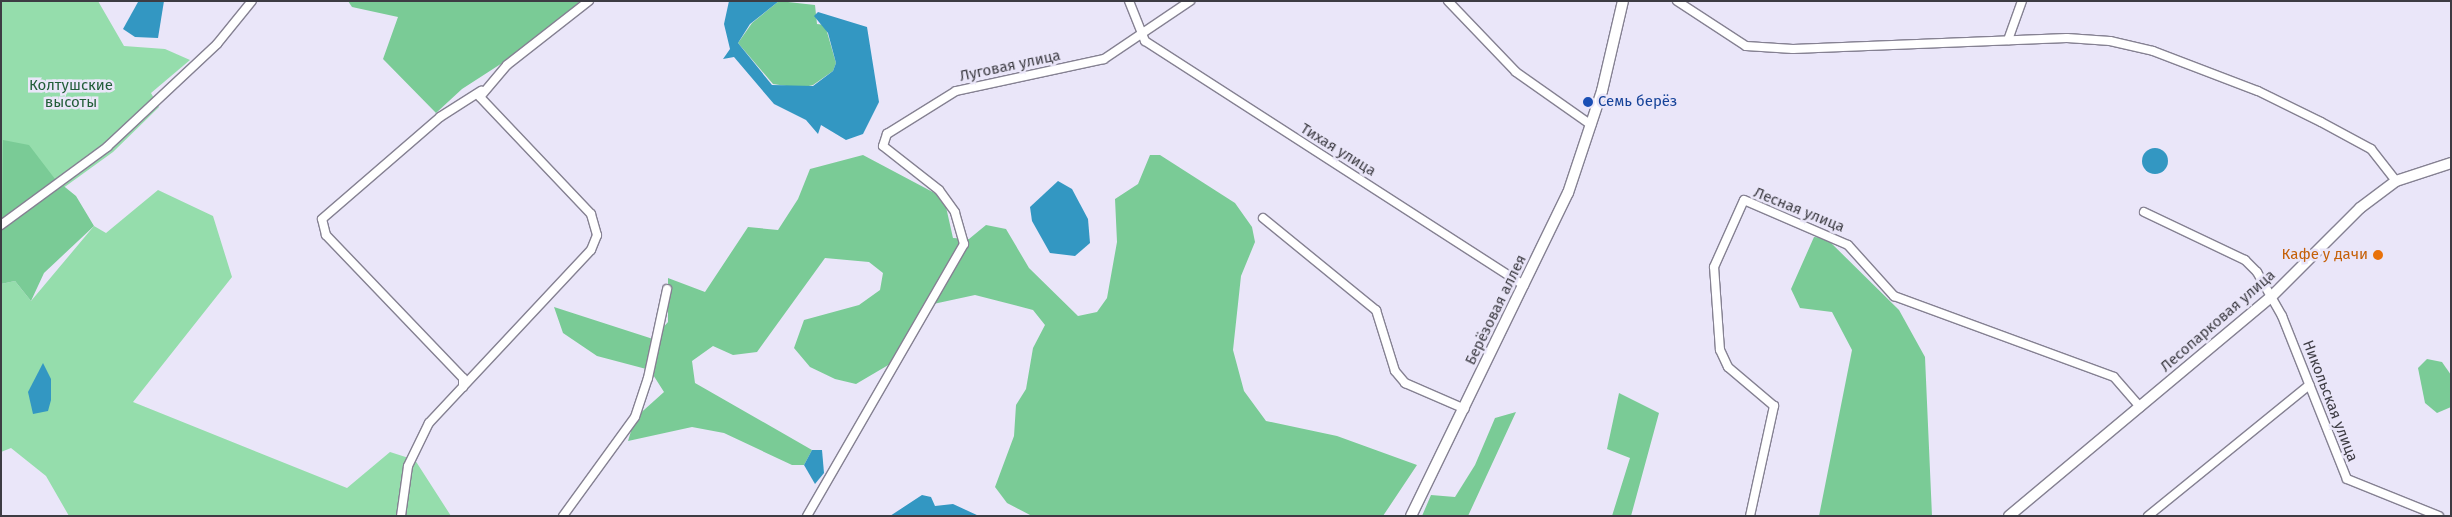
<!DOCTYPE html>
<html>
<head>
<meta charset="utf-8">
<style>
	body { margin:0 }
	#map { position:relative; width:2452px; height:517px; overflow:hidden; background:#eae6f9; font-family:"Fira Sans",sans-serif }
	div>[style] { position:absolute }
	.green>* { inset:0; background:#95ddac }
	.forest>* { inset:0; background:#7acb96 }
	.water>* { inset:0; background:#3397c2 }
	.round { border-radius:50% }
	.roads { filter:drop-shadow(1px 0 #858192) drop-shadow(-1px 0 #858192) drop-shadow(0 1px #858192) drop-shadow(0 -1px #858192) }
	.minor>* { height:8px; margin:-4px; padding:0 4px; transform-origin:4px; border-radius:4px; background:#fff }
	.tertiary>* { height:10px; margin:-5px; padding:0 5px; transform-origin:5px; border-radius:5px; background:#fff }
	.dots>* { width:14px; height:14px; translate:-50% -50%; box-sizing:border-box; border:2px solid #eae6f9; border-radius:50% }
	span { translate:-50% -50%; white-space:nowrap; text-align:center; line-height:1.15; -webkit-text-stroke:5px #eae6f9; paint-order:stroke }
	.street-label { font-size:15px; color:#3d3c43 }
	.park-label { font-size:15px; color:#225d39 }
	.transit-label { font-size:15px; color:#164399 }
	.left { translate:0 -50%; text-align:left }
	.food-label { font-size:15px; color:#c56008 }
	.right { translate:-100% -50%; text-align:right }
	.frame { position:absolute; inset:0; border:2px solid #3d3c43; pointer-events:none }
</style>
</head>
<body>
<div id="map">
	<div class="green">
		<div style="clip-path:polygon(1px 1px,98px 1px,124px 46px,165px 49px,190px 60px,151px 93px,159px 107px,113px 152px,1px 233px)"></div>
		<div style="clip-path:polygon(158px 190px,213px 216px,232px 277px,133px 402px,347px 488px,390px 452px,415px 460px,451px 516px,69px 516px,46px 476px,11px 448px,1px 452px,1px 284px,15px 281px,31px 301px,94px 226px,106px 233px)"></div>
	</div>
	<div class="forest">
		<div style="clip-path:polygon(348px 1px,580px 1px,547px 34px,462px 89px,436px 113px,383px 59px,398px 17px,352px 7px)"></div>
		<div style="clip-path:polygon(779px 1px,815px 5px,817px 24px,825px 25px,836px 63px,833px 71px,813px 85px,800px 88px,773px 84px,738px 43px,752px 23px)"></div>
		<div style="clip-path:polygon(3px 140px,29px 145px,55px 179px,76px 196px,94px 226px,44px 273px,31px 301px,15px 281px,1px 284px)"></div>
		<div style="clip-path:polygon(863px 155px,944px 198px,953px 238px,969px 239px,986px 225px,1006px 229px,1029px 268px,1078px 316px,1097px 312px,1107px 298px,1117px 242px,1115px 199px,1138px 184px,1150px 155px,1160px 155px,1235px 203px,1252px 227px,1255px 242px,1241px 276px,1233px 350px,1244px 391px,1266px 421px,1337px 436px,1417px 465px,1383px 516px,1032px 516px,1007px 503px,995px 487px,1014px 436px,1016px 405px,1026px 389px,1033px 348px,1045px 325px,1033px 310px,975px 295px,924px 306px,890px 364px,856px 384px,835px 379px,810px 367px,794px 348px,804px 320px,859px 305px,880px 290px,883px 273px,869px 262px,825px 258px,757px 352px,733px 355px,713px 346px,692px 361px,695px 383px,812px 450px,804px 465px,792px 465px,724px 433px,692px 427px,628px 441px,635px 418px,664px 392px,650px 370px,597px 356px,563px 333px,554px 307px,653px 339px,668px 322px,668px 278px,705px 292px,748px 227px,778px 230px,798px 199px,810px 169px)"></div>
		<div style="clip-path:polygon(1814px 237px,1826px 238px,1899px 310px,1925px 357px,1932px 516px,1819px 516px,1852px 350px,1832px 312px,1800px 308px,1791px 289px)"></div>
		<div style="clip-path:polygon(2427px 359px,2442px 362px,2451px 375px,2451px 407px,2437px 413px,2425px 403px,2418px 368px)"></div>
		<div style="clip-path:polygon(1619px 393px,1659px 413px,1631px 516px,1612px 516px,1630px 458px,1607px 449px)"></div>
		<div style="clip-path:polygon(1516px 412px,1468px 516px,1422px 516px,1431px 495px,1455px 497px,1475px 465px,1495px 418px)"></div>
	</div>
	<div class="water">
		<div style="clip-path:polygon(164px 1px,158px 38px,135px 37px,123px 29px,138px 2px)"></div>
		<div style="clip-path:polygon(729px 1px,779px 1px,750px 24px,738px 43px,772px 85px,813px 86px,833px 71px,836px 63px,828px 33px,814px 16px,818px 12px,867px 27px,879px 102px,863px 134px,846px 140px,821px 125px,818px 134px,806px 120px,774px 104px,734px 57px,723px 59px,730px 49px,724px 24px)"></div>
		<div class="round" style="left:2142px;top:148px;width:26px;height:26px"></div>
		<div style="clip-path:polygon(1058px 181px,1072px 189px,1088px 219px,1090px 243px,1075px 256px,1050px 253px,1032px 221px,1030px 207px)"></div>
		<div style="clip-path:polygon(43px 363px,51px 379px,51px 400px,48px 411px,33px 414px,28px 392px)"></div>
		<div style="clip-path:polygon(812px 450px,822px 450px,824px 473px,815px 484px,804px 465px)"></div>
		<div style="clip-path:polygon(922px 495px,931px 497px,935px 506px,953px 504px,979px 516px,890px 516px)"></div>
	</div>
	<div class="roads">
		<div class="minor">
			<div style="left:1129px;top:1px;width:43px;rotate:68.2deg"></div>
			<div style="left:1145px;top:41px;width:451px;rotate:32.8deg"></div>
			<div style="left:1448px;top:1px;width:98px;rotate:46.2deg"></div>
			<div style="left:1516px;top:72px;width:92px;rotate:35.2deg"></div>
			<div style="left:1677px;top:1px;width:82px;rotate:33.1deg"></div>
			<div style="left:1746px;top:46px;width:47px;rotate:3.7deg"></div>
			<div style="left:1793px;top:49px;width:274px;rotate:-2.3deg"></div>
			<div style="left:2067px;top:38px;width:43px;rotate:4deg"></div>
			<div style="left:2110px;top:41px;width:44px;rotate:13.1deg"></div>
			<div style="left:2153px;top:51px;width:112px;rotate:20.9deg"></div>
			<div style="left:2258px;top:91px;width:70px;rotate:26.2deg"></div>
			<div style="left:2321px;top:122px;width:57px;rotate:28.4deg"></div>
			<div style="left:2371px;top:149px;width:41px;rotate:52deg"></div>
			<div style="left:2008px;top:40px;width:41px;rotate:-70.3deg"></div>
			<div style="left:2144px;top:212px;width:112px;rotate:25.4deg"></div>
			<div style="left:2245px;top:260px;width:17px;rotate:45deg"></div>
			<div style="left:2257px;top:272px;width:51px;rotate:60.4deg"></div>
			<div style="left:2282px;top:316px;width:175px;rotate:68.3deg"></div>
			<div style="left:2347px;top:479px;width:99px;rotate:21.9deg"></div>
			<div style="left:1263px;top:218px;width:146px;rotate:39.2deg"></div>
			<div style="left:1376px;top:310px;width:64px;rotate:72.7deg"></div>
			<div style="left:1395px;top:371px;width:16px;rotate:50deg"></div>
			<div style="left:1405px;top:383px;width:65px;rotate:23.4deg"></div>
			<div style="left:1px;top:225px;width:132px;rotate:-36.3deg"></div>
			<div style="left:107px;top:147px;width:151px;rotate:-43.1deg"></div>
			<div style="left:217px;top:44px;width:55px;rotate:-50.9deg"></div>
			<div style="left:463px;top:387px;width:9px;rotate:-90deg"></div>
			<div style="left:463px;top:378px;width:198px;rotate:-133.8deg"></div>
			<div style="left:326px;top:235px;width:16px;rotate:-104deg"></div>
			<div style="left:322px;top:219px;width:156px;rotate:-40.8deg"></div>
			<div style="left:440px;top:117px;width:49px;rotate:-32.4deg"></div>
			<div style="left:401px;top:516px;width:50px;rotate:-82deg"></div>
			<div style="left:408px;top:466px;width:48px;rotate:-64deg"></div>
			<div style="left:429px;top:423px;width:237px;rotate:-46.9deg"></div>
			<div style="left:591px;top:250px;width:16px;rotate:-68deg"></div>
			<div style="left:597px;top:235px;width:22px;rotate:-106deg"></div>
			<div style="left:591px;top:214px;width:161px;rotate:-133.5deg"></div>
			<div style="left:480px;top:97px;width:42px;rotate:-49.8deg"></div>
			<div style="left:507px;top:65px;width:104px;rotate:-38deg"></div>
			<div style="left:563px;top:516px;width:122px;rotate:-54deg"></div>
			<div style="left:635px;top:417px;width:41px;rotate:-71.6deg"></div>
			<div style="left:648px;top:378px;width:91px;rotate:-77.9deg"></div>
			<div style="left:807px;top:516px;width:314px;rotate:-60deg"></div>
			<div style="left:964px;top:244px;width:33px;rotate:-106deg"></div>
			<div style="left:955px;top:212px;width:27px;rotate:-126deg"></div>
			<div style="left:939px;top:190px;width:71px;rotate:-141.8deg"></div>
			<div style="left:883px;top:146px;width:13px;rotate:-72deg"></div>
			<div style="left:887px;top:134px;width:81px;rotate:-31.9deg"></div>
			<div style="left:956px;top:91px;width:151px;rotate:-12.2deg"></div>
			<div style="left:1104px;top:59px;width:104px;rotate:-34deg"></div>
			<div style="left:1750px;top:516px;width:113px;rotate:-77.7deg"></div>
			<div style="left:1774px;top:406px;width:60px;rotate:-139.7deg"></div>
			<div style="left:1728px;top:367px;width:19px;rotate:-115deg"></div>
			<div style="left:1720px;top:350px;width:83px;rotate:-94.1deg"></div>
			<div style="left:1714px;top:267px;width:73px;rotate:-65.9deg"></div>
			<div style="left:1744px;top:200px;width:113px;rotate:23.4deg"></div>
			<div style="left:1848px;top:245px;width:69px;rotate:48deg"></div>
			<div style="left:1894px;top:296px;width:234px;rotate:20.2deg"></div>
			<div style="left:2114px;top:377px;width:40px;rotate:49deg"></div>
			<div style="left:2148px;top:516px;width:208px;rotate:-39.1deg"></div>
		</div>
		<div class="tertiary">
			<div style="left:1411px;top:516px;width:359px;rotate:-64.1deg"></div>
			<div style="left:1568px;top:193px;width:108px;rotate:-71.6deg"></div>
			<div style="left:1602px;top:91px;width:92px;rotate:-76.9deg"></div>
			<div style="left:2009px;top:516px;width:340px;rotate:-39.9deg"></div>
			<div style="left:2270px;top:298px;width:127px;rotate:-45deg"></div>
			<div style="left:2360px;top:208px;width:45px;rotate:-36.9deg"></div>
			<div style="left:2396px;top:181px;width:58px;rotate:-18.1deg"></div>
		</div>
	</div>
	<div class="dots">
		<div style="left:1588px;top:102px;background:#1a4fb4"></div>
		<div style="left:2378px;top:255px;background:#e8710a"></div>
	</div>
	<div class="street-label">
		<span style="left:1010px;top:66px;rotate:-12deg">Луговая улица</span>
		<span style="left:1338px;top:150px;rotate:32deg">Тихая улица</span>
		<span style="left:1799px;top:210px;rotate:22deg">Лесная улица</span>
		<span style="left:1496px;top:310px;rotate:-64deg">Берёзовая аллея</span>
		<span style="left:2218px;top:321px;rotate:-41deg">Лесопарковая улица</span>
		<span style="left:2330px;top:401px;rotate:69deg">Никольская улица</span>
	</div>
	<div class="park-label">
		<span style="left:71px;top:94px">Колтушские<br>высоты</span>
	</div>
	<div class="transit-label">
		<span class="left" style="left:1598px;top:102px">Семь берёз</span>
	</div>
	<div class="food-label">
		<span class="right" style="left:2368px;top:255px">Кафе у дачи</span>
	</div>
	<div class="frame"></div>
</div>
</body>
</html>
